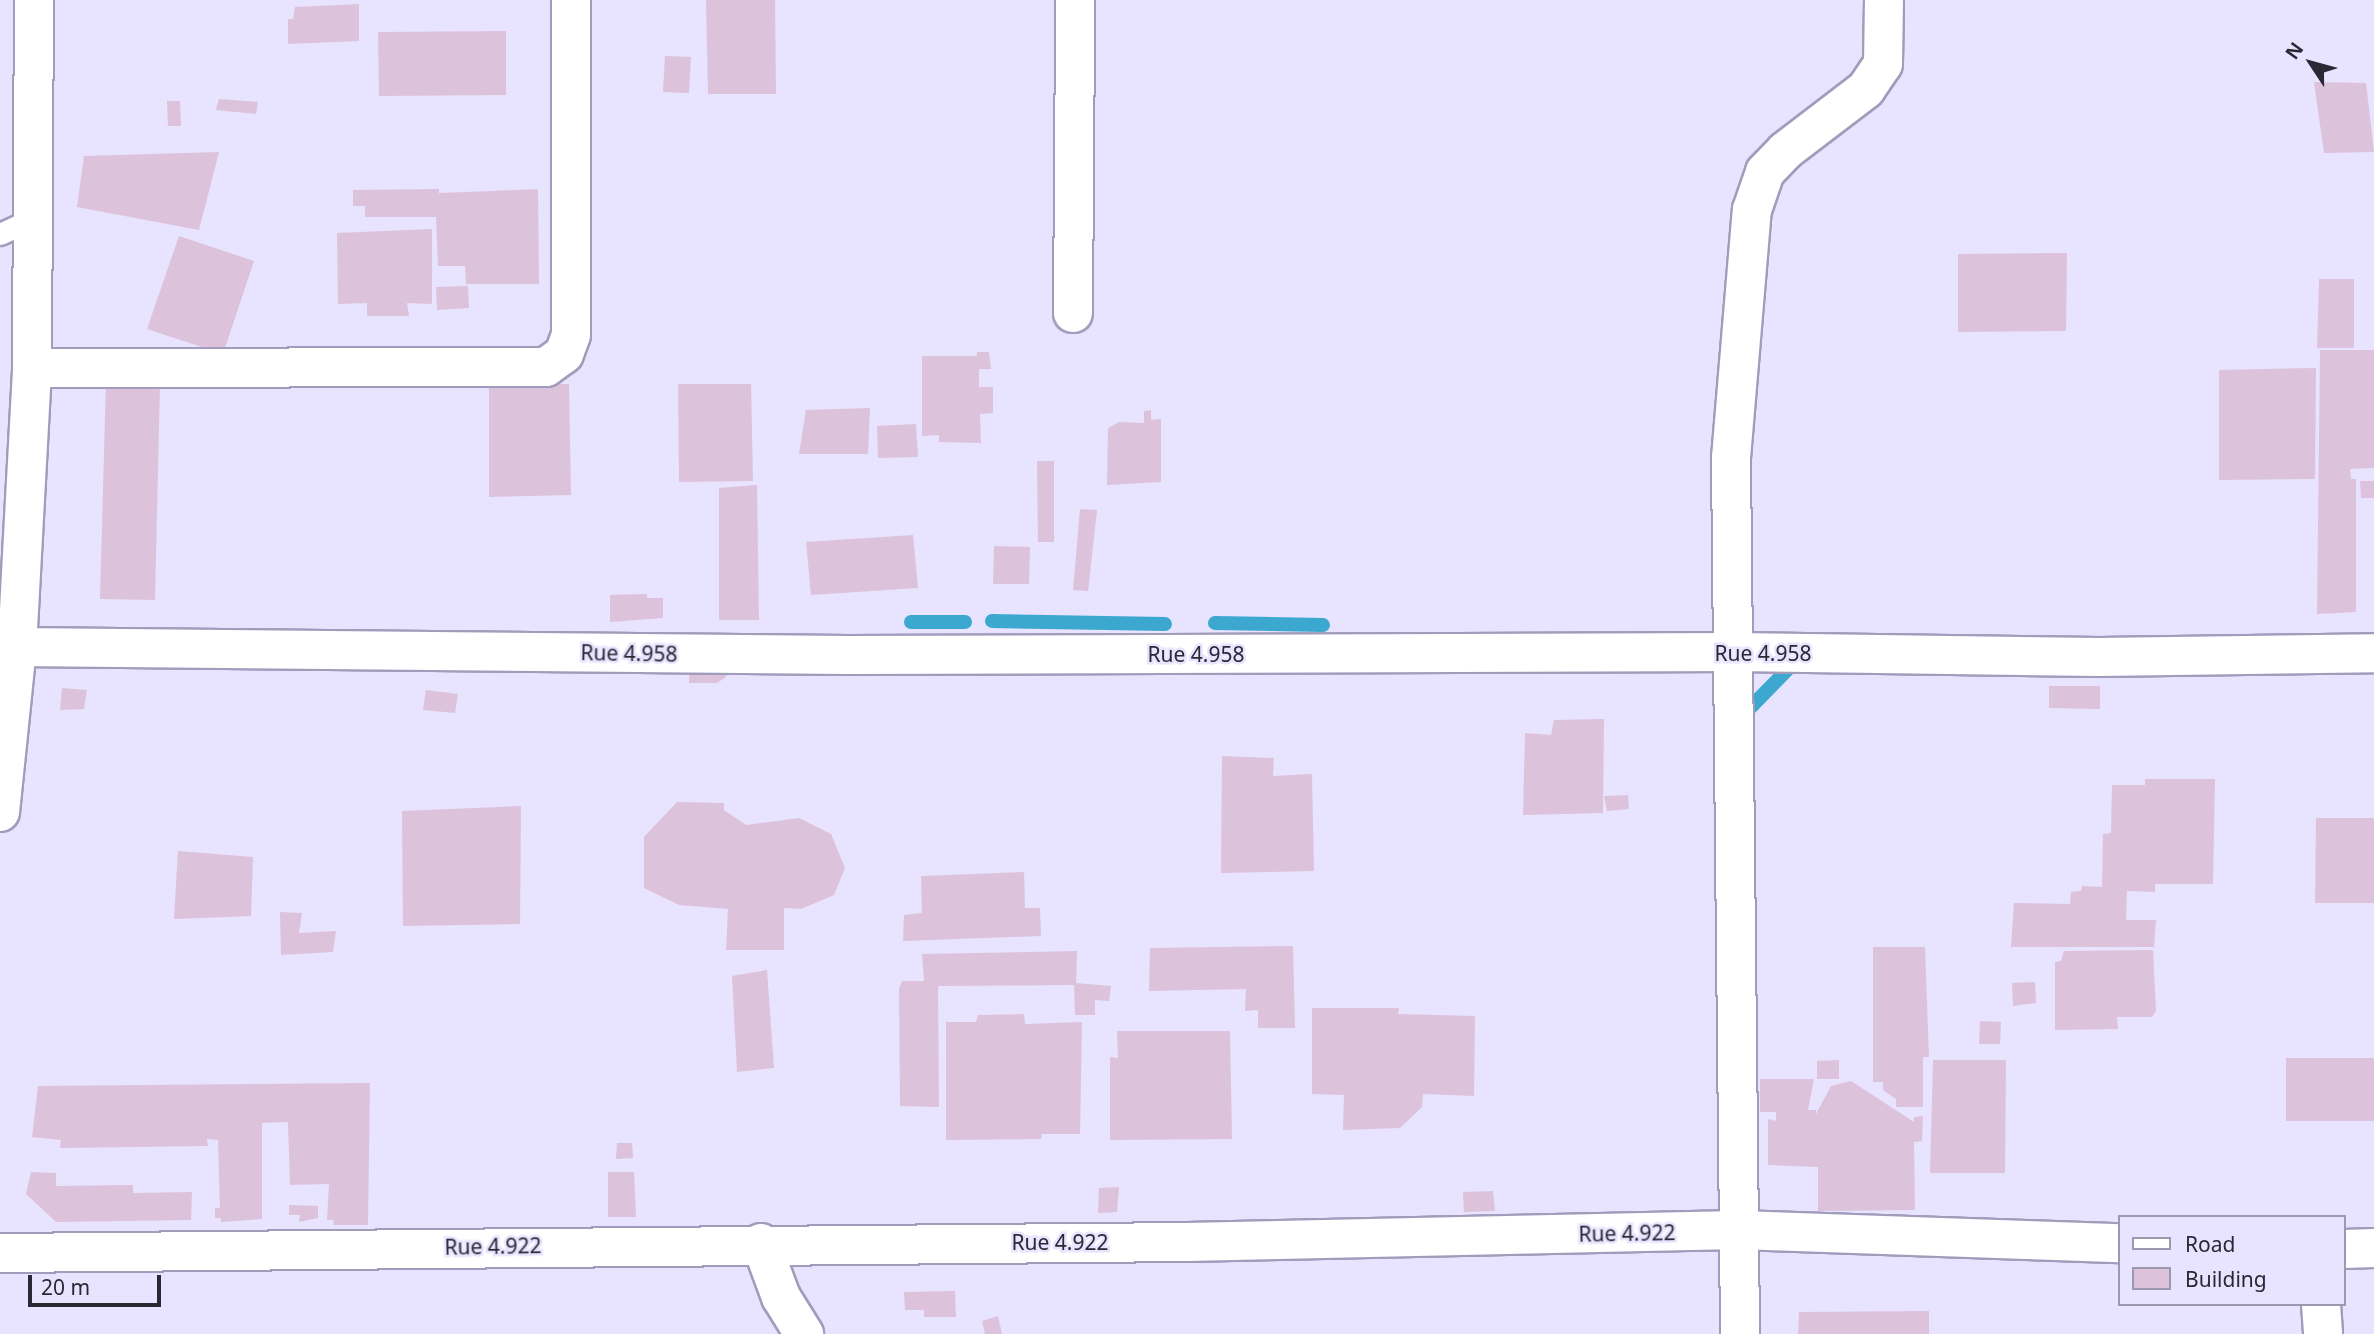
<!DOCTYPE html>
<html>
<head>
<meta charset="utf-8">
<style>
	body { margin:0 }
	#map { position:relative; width:2374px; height:1334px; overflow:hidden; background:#e8e3fe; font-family:"Noto Sans",sans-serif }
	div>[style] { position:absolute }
	.stream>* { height:14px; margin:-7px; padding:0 7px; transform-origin:7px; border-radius:7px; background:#3da8cf }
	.building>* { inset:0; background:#ddc2dc }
	.roads { filter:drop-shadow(2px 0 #a29cbc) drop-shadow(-2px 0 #a29cbc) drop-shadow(0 2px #a29cbc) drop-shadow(0 -2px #a29cbc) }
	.service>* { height:21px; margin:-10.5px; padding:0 10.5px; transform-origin:10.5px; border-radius:10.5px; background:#fff }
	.minor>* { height:38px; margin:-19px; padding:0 19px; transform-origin:19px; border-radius:19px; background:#fff }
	span { translate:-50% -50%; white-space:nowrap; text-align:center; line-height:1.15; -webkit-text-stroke:5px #e8e3fe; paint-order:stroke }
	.street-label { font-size:21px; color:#2a2834 }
	.legend { position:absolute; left:2118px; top:1215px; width:228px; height:91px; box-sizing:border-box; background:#e8e3fe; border:2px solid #9c98ad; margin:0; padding:9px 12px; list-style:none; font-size:21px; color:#2a2834 }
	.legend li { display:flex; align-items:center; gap:14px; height:35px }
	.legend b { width:35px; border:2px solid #9c98ad }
	.north { position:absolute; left:2276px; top:28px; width:70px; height:70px; -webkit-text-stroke:5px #e8e3fe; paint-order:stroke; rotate:306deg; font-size:19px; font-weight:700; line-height:28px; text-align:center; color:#2a2834 }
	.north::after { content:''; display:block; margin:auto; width:24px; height:32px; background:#2a2834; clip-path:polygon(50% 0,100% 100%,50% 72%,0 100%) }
	.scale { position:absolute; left:28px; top:1275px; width:133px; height:32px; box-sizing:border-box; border:4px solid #2a2834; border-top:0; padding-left:9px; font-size:21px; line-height:24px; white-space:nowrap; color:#2a2834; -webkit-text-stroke:5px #e8e3fe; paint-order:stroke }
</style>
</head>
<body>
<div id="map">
	<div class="stream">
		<div style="left:992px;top:621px;width:173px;rotate:1deg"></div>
		<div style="left:911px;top:622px;width:54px"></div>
		<div style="left:1215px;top:623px;width:108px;rotate:1.1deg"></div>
		<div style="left:1746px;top:721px;width:9px;rotate:-90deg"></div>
		<div style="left:1746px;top:712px;width:60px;rotate:-45.7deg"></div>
	</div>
	<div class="building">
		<div style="clip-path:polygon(706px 0,775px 0,776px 94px,708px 94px)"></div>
		<div style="clip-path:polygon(359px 4px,359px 41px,288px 44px,288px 19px,293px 19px,295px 7px)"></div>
		<div style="clip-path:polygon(506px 31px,506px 95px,379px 96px,378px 32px)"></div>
		<div style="clip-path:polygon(665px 56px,691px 57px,689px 93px,663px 92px)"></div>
		<div style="clip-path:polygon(2314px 82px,2366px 83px,2374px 152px,2324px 153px)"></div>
		<div style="clip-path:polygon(219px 99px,258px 102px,256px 114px,216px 110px)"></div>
		<div style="clip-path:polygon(167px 101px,180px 101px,181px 126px,168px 126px)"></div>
		<div style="clip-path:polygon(219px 152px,199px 230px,77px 207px,84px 156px)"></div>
		<div style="clip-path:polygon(439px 189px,439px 193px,538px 189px,539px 284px,466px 284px,465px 266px,438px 266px,436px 217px,365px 217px,365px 206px,353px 206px,353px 190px)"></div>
		<div style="clip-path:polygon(432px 229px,432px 304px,407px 303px,409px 316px,367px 316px,367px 303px,338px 304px,337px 233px)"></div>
		<div style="clip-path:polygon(179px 236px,254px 261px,223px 354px,147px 329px)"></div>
		<div style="clip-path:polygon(2067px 253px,2066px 331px,1958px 332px,1958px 254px)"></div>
		<div style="clip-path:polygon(2319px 279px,2354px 279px,2354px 348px,2317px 348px)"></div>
		<div style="clip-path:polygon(468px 286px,469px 308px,437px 310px,436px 287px)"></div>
		<div style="clip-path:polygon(2320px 350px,2374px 350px,2374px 468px,2350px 469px,2351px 479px,2356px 479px,2356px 612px,2317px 614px)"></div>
		<div style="clip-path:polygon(977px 352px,989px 352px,991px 369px,979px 369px,979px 387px,993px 387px,993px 413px,980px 414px,981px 443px,939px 442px,939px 435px,922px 436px,922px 356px,977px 356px)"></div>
		<div style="clip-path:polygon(2316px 368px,2315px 479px,2219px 480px,2219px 370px)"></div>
		<div style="clip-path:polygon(106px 382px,160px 383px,155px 600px,100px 599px)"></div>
		<div style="clip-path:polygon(569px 384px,571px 495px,489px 497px,489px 385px)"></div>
		<div style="clip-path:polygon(678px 384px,751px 384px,753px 481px,679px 482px)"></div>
		<div style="clip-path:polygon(870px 408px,868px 454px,799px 454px,806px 410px)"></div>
		<div style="clip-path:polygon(1151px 410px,1151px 420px,1161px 419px,1161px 482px,1107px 485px,1108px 428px,1119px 422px,1144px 423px,1144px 411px)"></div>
		<div style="clip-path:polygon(916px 424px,918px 457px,878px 458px,877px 426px)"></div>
		<div style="clip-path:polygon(1037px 461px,1054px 461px,1054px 542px,1038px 542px)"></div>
		<div style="clip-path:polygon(2360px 481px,2374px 481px,2374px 498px,2361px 498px)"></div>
		<div style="clip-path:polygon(757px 485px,759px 620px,719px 620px,719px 488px)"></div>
		<div style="clip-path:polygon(1080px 509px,1097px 510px,1088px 591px,1073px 590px)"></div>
		<div style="clip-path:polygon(913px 535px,918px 588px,811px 595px,806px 542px)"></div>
		<div style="clip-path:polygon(994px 546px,1030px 547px,1029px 584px,993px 584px)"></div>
		<div style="clip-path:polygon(647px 594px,647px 598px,663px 598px,663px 618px,610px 622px,610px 595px)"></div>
		<div style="clip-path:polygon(690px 666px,726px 667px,726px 677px,717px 683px,689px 683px)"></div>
		<div style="clip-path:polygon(2049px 686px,2100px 686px,2100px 709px,2049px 708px)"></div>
		<div style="clip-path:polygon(62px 688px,87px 690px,84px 709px,60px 710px)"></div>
		<div style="clip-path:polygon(426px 690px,458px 694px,455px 713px,423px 710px)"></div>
		<div style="clip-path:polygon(1604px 719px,1603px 813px,1523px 815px,1525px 733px,1551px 735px,1554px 720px)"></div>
		<div style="clip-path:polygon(1222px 756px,1274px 758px,1273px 776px,1312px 774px,1314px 871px,1221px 873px)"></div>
		<div style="clip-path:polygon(2145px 779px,2215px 779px,2213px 884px,2155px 884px,2155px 892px,2127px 891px,2126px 920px,2156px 920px,2154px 947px,2011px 947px,2014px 903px,2070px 904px,2071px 892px,2081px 891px,2082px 886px,2102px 887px,2103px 834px,2111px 833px,2112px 785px,2145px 785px)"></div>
		<div style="clip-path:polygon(1628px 795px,1629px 809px,1607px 811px,1604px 796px)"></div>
		<div style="clip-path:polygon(677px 802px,724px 803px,724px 810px,746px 825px,799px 818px,831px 834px,845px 868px,834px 895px,801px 909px,784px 908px,784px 950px,726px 950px,728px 909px,679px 905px,644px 888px,644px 837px)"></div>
		<div style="clip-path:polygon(521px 806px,520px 924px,403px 926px,402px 811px)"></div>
		<div style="clip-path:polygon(2316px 818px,2374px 818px,2374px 903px,2315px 903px)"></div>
		<div style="clip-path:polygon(178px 851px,253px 857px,251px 916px,174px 919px)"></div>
		<div style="clip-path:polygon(1024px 872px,1025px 908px,1040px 908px,1041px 936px,903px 941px,904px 915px,922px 913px,921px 876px)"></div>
		<div style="clip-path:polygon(280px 912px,302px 913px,299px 933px,336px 931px,333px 952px,281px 955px)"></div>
		<div style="clip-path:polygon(1293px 946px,1295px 1028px,1258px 1028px,1258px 1010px,1245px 1011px,1246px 989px,1149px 991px,1150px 948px)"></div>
		<div style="clip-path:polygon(1873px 947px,1925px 947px,1929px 1057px,1923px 1057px,1923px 1107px,1896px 1107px,1896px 1099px,1883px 1090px,1883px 1082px,1873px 1082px)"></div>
		<div style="clip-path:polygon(2153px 950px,2156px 1011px,2152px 1017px,2117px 1017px,2118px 1029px,2055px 1030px,2055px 962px,2061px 961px,2064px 951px)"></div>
		<div style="clip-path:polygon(1077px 951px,1076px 983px,1111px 986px,1109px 1001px,1095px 1000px,1095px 1015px,1075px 1015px,1074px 985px,938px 986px,939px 1107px,900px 1106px,899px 989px,902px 981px,924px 981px,922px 954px)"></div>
		<div style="clip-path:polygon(767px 970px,774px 1068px,737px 1072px,732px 976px)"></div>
		<div style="clip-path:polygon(2035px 982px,2036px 1003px,2013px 1006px,2012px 983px)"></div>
		<div style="clip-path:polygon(1312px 1008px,1399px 1008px,1398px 1014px,1475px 1016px,1474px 1096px,1423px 1094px,1422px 1107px,1400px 1128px,1343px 1130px,1344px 1095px,1312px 1094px)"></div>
		<div style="clip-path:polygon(1024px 1014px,1025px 1024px,1082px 1022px,1080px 1134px,1042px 1134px,1041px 1139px,946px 1140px,946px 1022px,976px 1022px,978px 1015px)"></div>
		<div style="clip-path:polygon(1980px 1021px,2001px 1022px,2000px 1044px,1979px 1044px)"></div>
		<div style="clip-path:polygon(1117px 1031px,1230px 1031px,1232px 1139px,1110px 1140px,1110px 1057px,1118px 1058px)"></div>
		<div style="clip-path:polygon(2286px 1058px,2374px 1058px,2374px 1121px,2286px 1121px)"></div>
		<div style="clip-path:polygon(1839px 1060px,1839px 1079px,1817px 1079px,1817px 1061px)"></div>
		<div style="clip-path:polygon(1933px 1060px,2006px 1060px,2005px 1173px,1930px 1173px)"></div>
		<div style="clip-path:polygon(1760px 1079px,1814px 1079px,1808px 1110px,1816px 1110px,1816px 1114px,1831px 1086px,1851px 1081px,1914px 1122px,1914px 1117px,1923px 1116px,1922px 1141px,1914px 1142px,1915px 1210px,1818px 1211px,1818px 1167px,1768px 1165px,1768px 1119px,1776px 1121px,1776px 1112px,1760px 1112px)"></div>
		<div style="clip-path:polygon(370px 1083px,368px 1225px,333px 1225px,334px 1220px,327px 1220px,329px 1184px,290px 1185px,288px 1122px,262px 1123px,262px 1219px,221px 1222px,221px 1218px,215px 1218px,215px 1208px,220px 1208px,218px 1140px,207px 1139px,208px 1146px,60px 1148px,61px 1140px,32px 1137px,38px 1086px)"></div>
		<div style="clip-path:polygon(617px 1143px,632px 1143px,633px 1158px,616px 1159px)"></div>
		<div style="clip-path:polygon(31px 1172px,56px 1173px,56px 1186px,133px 1185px,133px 1193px,192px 1192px,191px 1220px,56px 1222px,26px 1194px)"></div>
		<div style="clip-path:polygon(608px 1172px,634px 1172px,636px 1217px,608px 1217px)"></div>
		<div style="clip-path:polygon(1119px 1187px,1117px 1212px,1098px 1213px,1099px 1188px)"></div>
		<div style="clip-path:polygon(1493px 1191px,1495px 1211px,1464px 1212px,1463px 1192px)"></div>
		<div style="clip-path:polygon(289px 1205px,318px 1206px,318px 1218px,299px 1222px,300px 1215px,289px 1215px)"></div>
		<div style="clip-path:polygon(955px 1291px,956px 1317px,924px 1317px,924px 1310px,905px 1310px,904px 1292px)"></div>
		<div style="clip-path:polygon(1929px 1311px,1929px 1334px,1798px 1334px,1799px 1312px)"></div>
		<div style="clip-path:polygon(998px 1316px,1002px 1334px,985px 1334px,982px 1321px)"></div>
	</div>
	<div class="roads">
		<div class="service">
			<div style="left:0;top:234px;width:38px;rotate:-25deg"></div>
		</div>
		<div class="minor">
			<div style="left:1073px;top:313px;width:313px;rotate:-89.6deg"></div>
			<div style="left:32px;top:368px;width:514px;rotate:-0.11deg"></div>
			<div style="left:546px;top:367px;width:22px;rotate:-36deg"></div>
			<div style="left:564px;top:354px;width:20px;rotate:-70deg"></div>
			<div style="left:571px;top:335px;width:335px;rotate:-90deg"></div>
			<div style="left:17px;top:647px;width:831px;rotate:0.55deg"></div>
			<div style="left:848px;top:655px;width:887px;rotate:-0.19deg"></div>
			<div style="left:1735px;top:652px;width:364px;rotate:0.8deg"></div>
			<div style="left:2099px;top:657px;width:275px;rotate:-0.8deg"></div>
			<div style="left:0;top:812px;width:166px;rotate:-84.1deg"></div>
			<div style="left:17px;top:647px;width:279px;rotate:-86.9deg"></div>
			<div style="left:32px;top:368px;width:368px;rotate:-89.7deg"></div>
			<div style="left:761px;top:1243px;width:58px;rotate:69.7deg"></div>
			<div style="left:781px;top:1297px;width:44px;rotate:58.1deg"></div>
			<div style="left:2344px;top:1249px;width:30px;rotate:-2deg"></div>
			<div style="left:0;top:1253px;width:1187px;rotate:-0.53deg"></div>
			<div style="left:1187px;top:1242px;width:552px;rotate:-1.25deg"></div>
			<div style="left:1739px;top:1230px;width:381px;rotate:2deg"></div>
			<div style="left:2321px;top:1304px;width:30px;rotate:86deg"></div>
			<div style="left:1740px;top:1334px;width:876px;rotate:-90.59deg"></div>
			<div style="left:1731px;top:458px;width:249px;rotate:-85.2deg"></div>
			<div style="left:1752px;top:210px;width:40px;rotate:-71.1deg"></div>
			<div style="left:1765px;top:172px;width:29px;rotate:-46deg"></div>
			<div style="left:1785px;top:151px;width:102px;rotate:-37.4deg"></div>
			<div style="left:1866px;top:89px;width:30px;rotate:-56deg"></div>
			<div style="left:1883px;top:64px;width:64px;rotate:-89.1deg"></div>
		</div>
	</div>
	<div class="street-label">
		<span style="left:629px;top:653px;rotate:1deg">Rue 4.958</span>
		<span style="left:1763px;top:653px">Rue 4.958</span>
		<span style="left:1196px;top:654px">Rue 4.958</span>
		<span style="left:1627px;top:1233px;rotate:-1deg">Rue 4.922</span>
		<span style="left:1060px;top:1242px">Rue 4.922</span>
		<span style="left:493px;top:1246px;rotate:-1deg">Rue 4.922</span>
	</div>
	<ul class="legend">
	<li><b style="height:9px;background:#fff"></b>Road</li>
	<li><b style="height:19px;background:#ddc2dc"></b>Building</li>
	</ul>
	<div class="north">N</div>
	<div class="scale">20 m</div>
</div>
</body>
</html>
